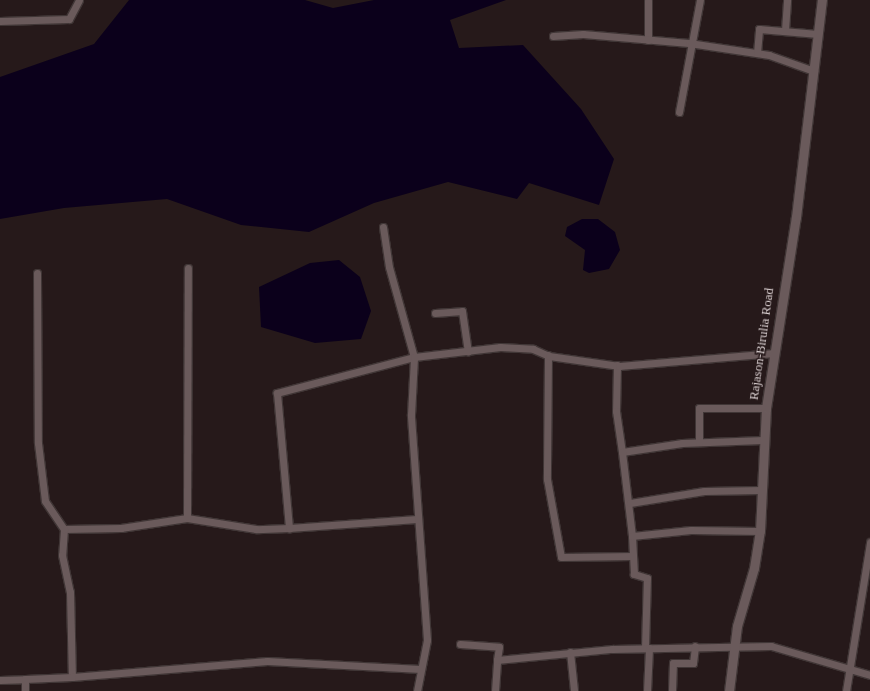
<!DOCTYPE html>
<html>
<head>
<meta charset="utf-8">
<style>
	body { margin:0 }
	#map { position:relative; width:870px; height:691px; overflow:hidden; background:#26191a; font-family:"Times New Roman",serif }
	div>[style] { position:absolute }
	.water>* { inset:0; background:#0b001b }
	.roads { filter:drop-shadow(1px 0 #403636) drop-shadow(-1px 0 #403636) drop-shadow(0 1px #403636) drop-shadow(0 -1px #403636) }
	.street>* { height:7px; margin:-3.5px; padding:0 3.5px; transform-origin:3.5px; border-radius:3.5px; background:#6a5a5b }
	.secondary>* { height:9px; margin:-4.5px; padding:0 4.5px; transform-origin:4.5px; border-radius:4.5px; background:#6a5a5b }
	span { translate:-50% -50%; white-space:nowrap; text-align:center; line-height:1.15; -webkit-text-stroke:3px #26191a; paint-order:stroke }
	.street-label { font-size:13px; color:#dcd2d3 }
</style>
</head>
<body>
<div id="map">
	<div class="water">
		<div style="clip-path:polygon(129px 0,305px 0,333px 8px,374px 0,506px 0,450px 20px,459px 48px,523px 45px,581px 109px,614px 159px,599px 205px,529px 183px,517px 199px,448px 182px,374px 203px,309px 232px,241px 225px,167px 199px,64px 208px,0 219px,0 77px,94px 44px)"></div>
		<div style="clip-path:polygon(582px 219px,598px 219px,615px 232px,620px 250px,609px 269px,589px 273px,583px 270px,585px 250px,565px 236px,567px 227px)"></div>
		<div style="clip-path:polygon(339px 260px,360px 277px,371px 311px,361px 339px,315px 343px,261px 327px,259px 287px,310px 263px)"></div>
	</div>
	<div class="roads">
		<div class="street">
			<div style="left:648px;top:0;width:40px;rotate:90deg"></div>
			<div style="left:0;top:21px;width:69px;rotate:-1.7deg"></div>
			<div style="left:69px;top:19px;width:21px;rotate:-62deg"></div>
			<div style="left:785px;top:30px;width:30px;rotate:-86deg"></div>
			<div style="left:553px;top:36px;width:30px;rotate:-4deg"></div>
			<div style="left:583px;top:34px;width:106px;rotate:4.9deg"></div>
			<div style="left:689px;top:43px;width:81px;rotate:8.5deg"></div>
			<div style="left:769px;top:55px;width:48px;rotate:19.6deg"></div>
			<div style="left:757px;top:53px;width:24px;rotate:-85deg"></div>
			<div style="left:759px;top:29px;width:59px;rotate:4.8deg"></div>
			<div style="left:679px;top:112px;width:114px;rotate:-79.4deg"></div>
			<div style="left:383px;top:227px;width:40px;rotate:81.5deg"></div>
			<div style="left:389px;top:267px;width:93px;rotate:74.5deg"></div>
			<div style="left:414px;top:357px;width:142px;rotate:165.3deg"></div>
			<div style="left:277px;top:393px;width:136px;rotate:84.9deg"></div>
			<div style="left:289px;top:528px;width:33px;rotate:178deg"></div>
			<div style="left:256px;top:529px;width:70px;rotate:-170.9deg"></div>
			<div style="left:187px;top:518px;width:67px;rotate:171.4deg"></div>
			<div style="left:121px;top:528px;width:57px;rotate:179deg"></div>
			<div style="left:64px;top:529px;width:26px;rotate:94deg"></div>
			<div style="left:62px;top:555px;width:38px;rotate:78deg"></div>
			<div style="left:70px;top:592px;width:85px;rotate:88.7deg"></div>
			<div style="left:72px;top:677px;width:196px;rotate:-4.7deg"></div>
			<div style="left:267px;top:661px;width:154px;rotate:3deg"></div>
			<div style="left:37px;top:273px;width:170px;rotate:89.7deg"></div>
			<div style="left:38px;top:443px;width:58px;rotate:83.1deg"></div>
			<div style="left:45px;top:501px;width:34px;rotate:56deg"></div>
			<div style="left:435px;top:313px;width:27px;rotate:-4deg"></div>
			<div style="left:462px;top:311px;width:41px;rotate:81.7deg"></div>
			<div style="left:548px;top:355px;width:124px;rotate:90.5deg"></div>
			<div style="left:547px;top:479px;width:79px;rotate:79.8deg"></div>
			<div style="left:561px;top:557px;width:72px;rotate:-0.8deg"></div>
			<div style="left:617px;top:365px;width:46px;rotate:91.2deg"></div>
			<div style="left:616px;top:411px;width:41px;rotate:81.7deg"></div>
			<div style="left:622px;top:452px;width:61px;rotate:-8.5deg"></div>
			<div style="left:682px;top:443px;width:81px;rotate:-2.1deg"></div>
			<div style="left:699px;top:442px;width:34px;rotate:-90deg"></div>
			<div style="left:699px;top:408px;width:67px"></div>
			<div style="left:622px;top:452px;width:85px;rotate:83.2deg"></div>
			<div style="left:630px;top:503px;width:75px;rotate:-9.2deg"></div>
			<div style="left:704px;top:491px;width:57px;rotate:-1deg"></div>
			<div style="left:187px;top:518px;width:250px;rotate:-89.8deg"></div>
			<div style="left:289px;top:528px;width:128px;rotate:-4deg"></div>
			<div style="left:460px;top:644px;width:39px;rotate:4deg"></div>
			<div style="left:499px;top:647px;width:13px;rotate:99deg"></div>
			<div style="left:645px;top:648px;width:70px;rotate:-88.4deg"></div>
			<div style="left:647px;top:578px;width:14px;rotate:-163deg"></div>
			<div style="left:634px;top:574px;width:38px;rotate:-93deg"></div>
			<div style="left:632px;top:536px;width:59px;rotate:-5.8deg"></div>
			<div style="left:691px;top:530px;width:69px;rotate:0.8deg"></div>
			<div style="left:570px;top:652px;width:39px;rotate:84deg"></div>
			<div style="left:0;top:680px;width:25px;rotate:-2deg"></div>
			<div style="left:25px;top:691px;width:12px;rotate:-90deg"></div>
			<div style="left:25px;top:679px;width:47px;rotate:-2.4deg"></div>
			<div style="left:417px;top:691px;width:52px;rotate:-78.9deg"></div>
			<div style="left:427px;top:640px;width:226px;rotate:-94.1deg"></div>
			<div style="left:411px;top:415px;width:58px;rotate:-87deg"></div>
			<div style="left:414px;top:357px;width:87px;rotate:-6.6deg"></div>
			<div style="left:500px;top:347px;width:33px;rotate:3deg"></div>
			<div style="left:533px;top:349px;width:17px;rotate:24deg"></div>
			<div style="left:549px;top:356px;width:71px;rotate:8.1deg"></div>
			<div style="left:619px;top:366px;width:156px;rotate:-4.8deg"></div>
			<div style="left:495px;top:691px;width:31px;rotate:-86deg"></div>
			<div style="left:497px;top:660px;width:116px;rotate:-5.5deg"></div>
			<div style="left:612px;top:649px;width:159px;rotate:-1.1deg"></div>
			<div style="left:771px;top:646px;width:103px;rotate:16.3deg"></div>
			<div style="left:647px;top:691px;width:43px;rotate:-87.3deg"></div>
			<div style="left:672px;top:691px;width:28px;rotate:-88deg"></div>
			<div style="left:673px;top:663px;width:20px"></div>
			<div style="left:693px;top:663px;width:17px;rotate:-83deg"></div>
			<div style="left:846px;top:691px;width:151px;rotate:-80.8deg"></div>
		</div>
		<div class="secondary">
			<div style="left:729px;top:691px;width:65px;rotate:-83deg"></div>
			<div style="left:737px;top:626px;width:60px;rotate:-73.7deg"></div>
			<div style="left:754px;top:568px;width:37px;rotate:-81deg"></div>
			<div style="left:760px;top:531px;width:123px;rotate:-87.2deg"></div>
			<div style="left:766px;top:408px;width:193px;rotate:-81.1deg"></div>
			<div style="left:796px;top:217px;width:219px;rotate:-83.2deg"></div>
		</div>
	</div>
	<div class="street-label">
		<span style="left:762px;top:344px;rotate:-82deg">Rajason-Birulia Road</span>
	</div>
</div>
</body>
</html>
